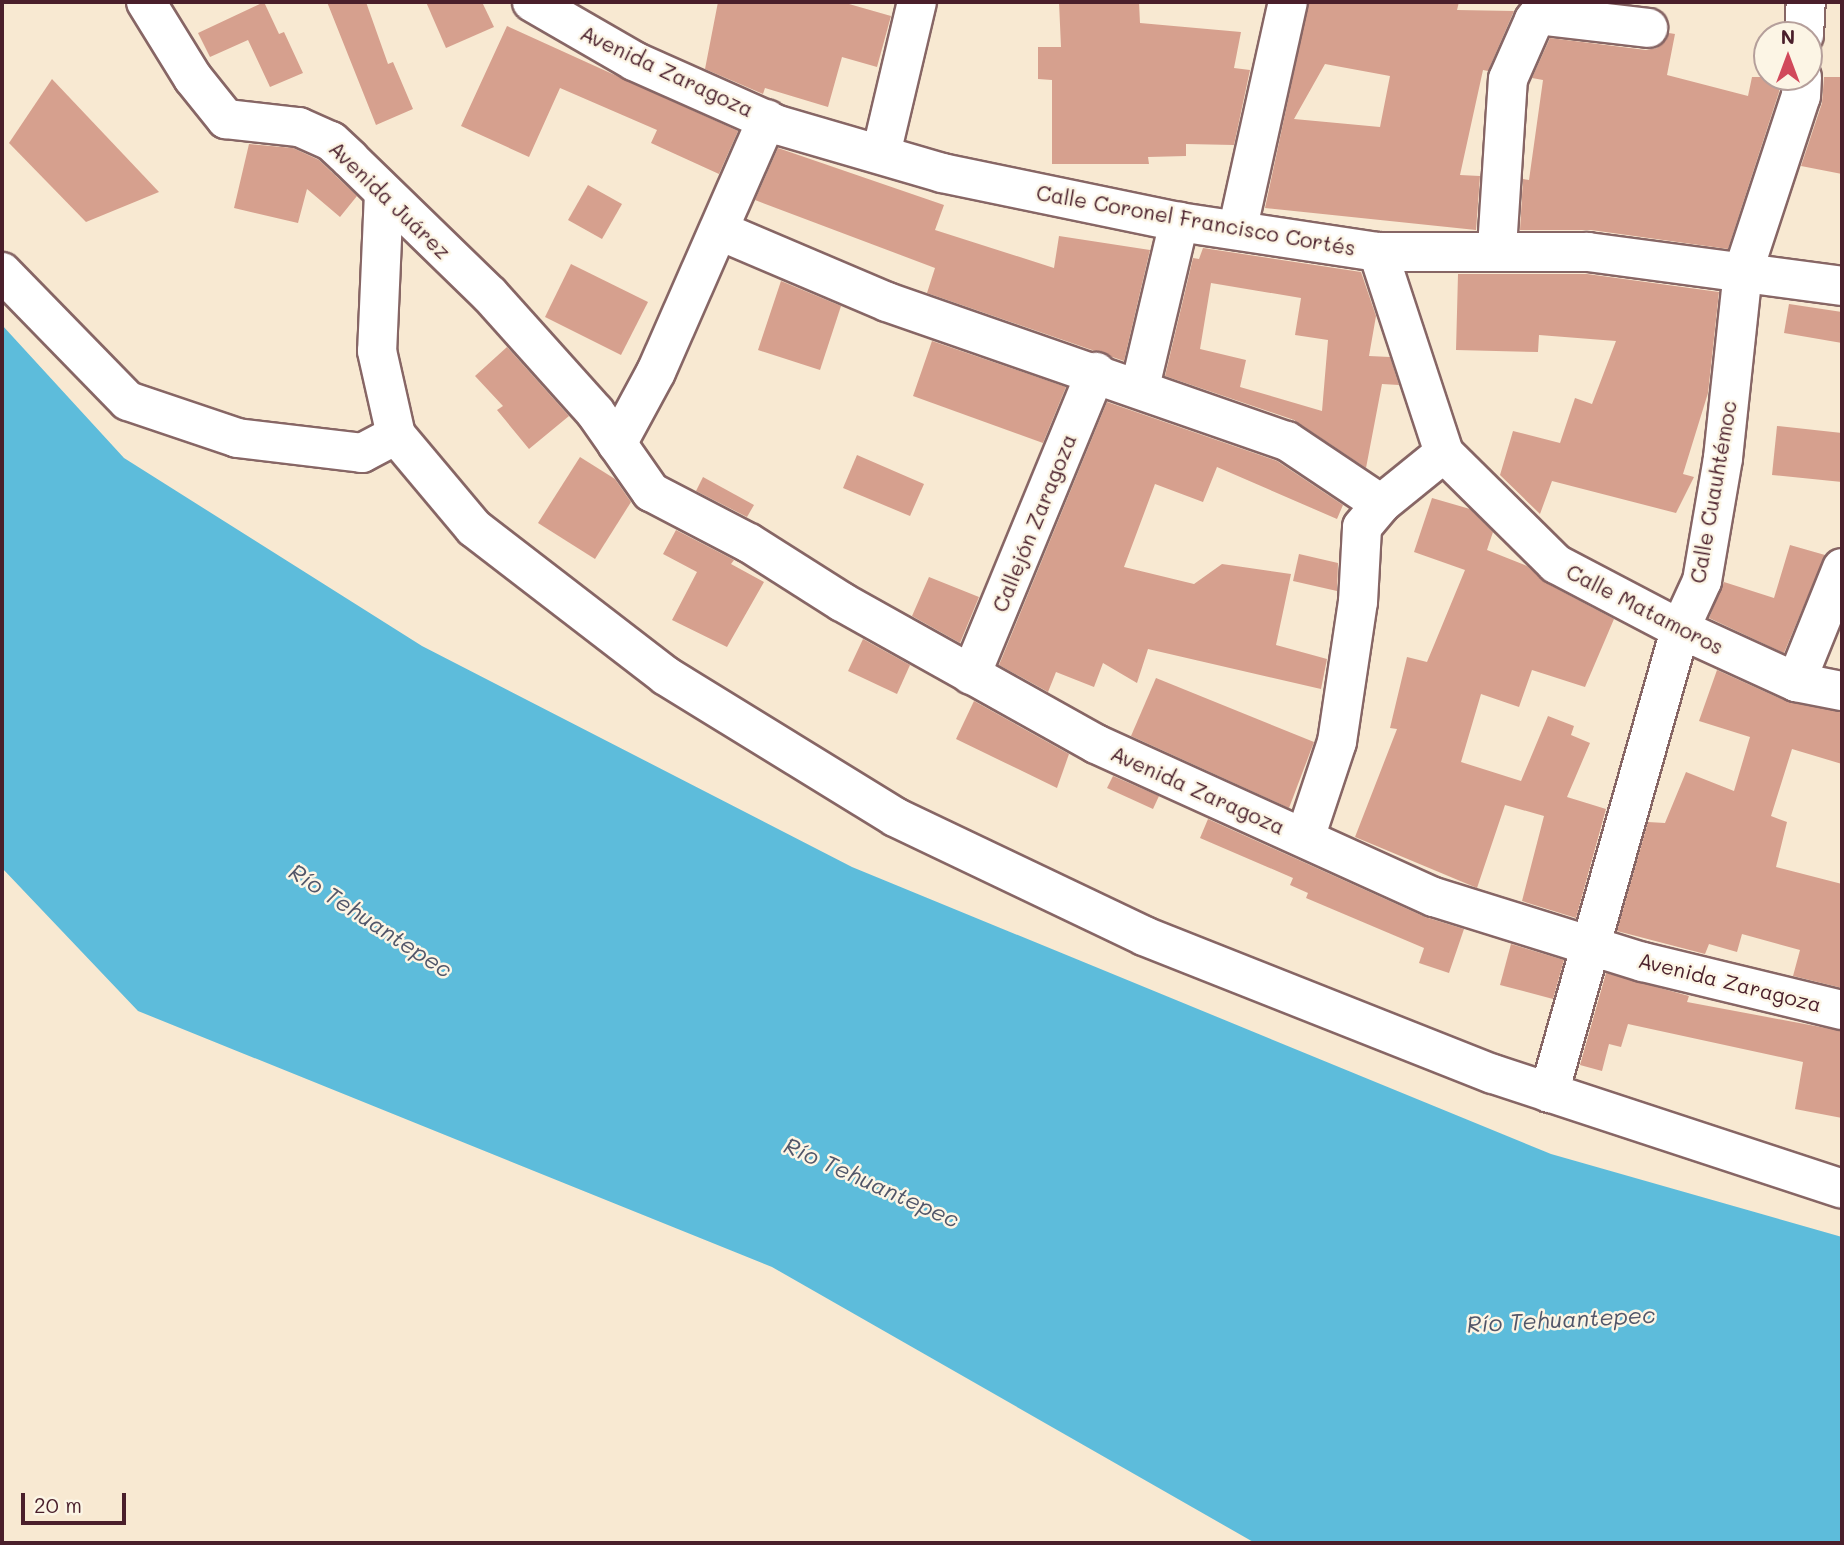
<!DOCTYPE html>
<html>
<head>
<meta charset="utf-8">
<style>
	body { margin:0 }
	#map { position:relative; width:1844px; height:1545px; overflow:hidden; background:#f8e9d2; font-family:Mali,sans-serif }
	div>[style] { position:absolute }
	.water>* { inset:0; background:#5dbcdb }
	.building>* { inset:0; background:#d6a08e }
	.roads { filter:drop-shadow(2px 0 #876665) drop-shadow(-2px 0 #876665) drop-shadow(0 2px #876665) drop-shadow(0 -2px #876665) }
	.minor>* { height:38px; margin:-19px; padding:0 19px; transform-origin:19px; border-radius:19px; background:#fff }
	span { translate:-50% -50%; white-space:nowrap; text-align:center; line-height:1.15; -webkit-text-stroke:5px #fcf5e5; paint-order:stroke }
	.street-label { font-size:21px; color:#4a1f2b }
	.water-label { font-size:23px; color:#515669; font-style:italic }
	.frame { position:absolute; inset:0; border:4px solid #4a1f2b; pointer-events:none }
	.north { position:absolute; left:1753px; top:21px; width:70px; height:70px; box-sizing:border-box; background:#fcf5e5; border:2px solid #b59f9b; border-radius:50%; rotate:0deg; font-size:19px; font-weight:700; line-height:28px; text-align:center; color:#4a1f2b }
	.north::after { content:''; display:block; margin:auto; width:24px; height:32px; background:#d1495b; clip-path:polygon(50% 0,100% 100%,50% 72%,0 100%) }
	.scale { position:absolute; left:21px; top:1493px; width:105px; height:32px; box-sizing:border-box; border:4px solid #4a1f2b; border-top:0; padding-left:9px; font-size:21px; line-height:24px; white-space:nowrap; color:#4a1f2b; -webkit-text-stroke:5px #fcf5e5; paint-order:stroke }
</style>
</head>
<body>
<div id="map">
	<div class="water">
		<div style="clip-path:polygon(2px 325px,124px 458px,422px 646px,852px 867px,1551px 1154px,1842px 1237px,1842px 1543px,1255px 1543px,772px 1267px,138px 1011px,2px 868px)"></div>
	</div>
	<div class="building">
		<div style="clip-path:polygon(264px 2px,279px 34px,284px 32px,303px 73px,270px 87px,248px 40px,210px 57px,198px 33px)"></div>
		<div style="clip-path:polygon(327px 2px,366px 2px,388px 64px,393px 62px,413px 109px,376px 125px)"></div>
		<div style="clip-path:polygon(426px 2px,482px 2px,494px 27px,446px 48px)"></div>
		<div style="clip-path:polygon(718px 2px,842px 2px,891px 16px,877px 67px,842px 57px,828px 107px,765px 88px,763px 94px,705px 69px)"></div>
		<div style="clip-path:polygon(1059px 2px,1139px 2px,1140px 23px,1241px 32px,1234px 68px,1250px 70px,1234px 145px,1186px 144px,1186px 156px,1148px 157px,1149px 164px,1052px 164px,1052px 80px,1038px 79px,1038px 47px,1061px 47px)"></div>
		<div style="clip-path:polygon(evenodd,1309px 2px,1459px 2px,1457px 10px,1514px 11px,1488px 71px,1483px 70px,1460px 175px,1480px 176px,1476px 230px,1265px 208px,1309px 2px,1325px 64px,1390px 76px,1380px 127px,1294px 119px,1325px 64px)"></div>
		<div style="clip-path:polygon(507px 26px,738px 131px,719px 174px,651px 143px,657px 130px,560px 88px,529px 157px,461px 126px)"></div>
		<div style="clip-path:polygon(1669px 33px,1675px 34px,1667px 75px,1748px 96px,1752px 77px,1780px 77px,1779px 92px,1728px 249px,1591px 230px,1520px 230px,1523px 179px,1529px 180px,1543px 80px,1532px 78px,1550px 38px,1646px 50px,1657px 48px)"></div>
		<div style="clip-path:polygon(1824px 77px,1842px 77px,1842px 174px,1801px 166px,1822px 103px)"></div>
		<div style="clip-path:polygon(52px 79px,159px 192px,86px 222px,9px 143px)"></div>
		<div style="clip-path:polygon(249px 144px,293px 148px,319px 160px,357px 196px,340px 217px,307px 189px,298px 223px,234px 208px)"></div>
		<div style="clip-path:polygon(778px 148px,944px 205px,935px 230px,1054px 268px,1059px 236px,1150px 250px,1124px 361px,927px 293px,935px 268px,755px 200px)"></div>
		<div style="clip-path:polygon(588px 185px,622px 204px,602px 239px,568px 220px)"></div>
		<div style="clip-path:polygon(evenodd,1203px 248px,1361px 272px,1376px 316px,1369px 356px,1390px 357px,1399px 385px,1382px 384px,1366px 468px,1294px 420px,1165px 376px,1193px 258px,1199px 259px,1203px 248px,1211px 283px,1301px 298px,1295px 335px,1328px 340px,1322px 411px,1240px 387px,1246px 360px,1200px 349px,1211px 283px)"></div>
		<div style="clip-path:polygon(571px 264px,648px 302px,621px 355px,545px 317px)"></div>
		<div style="clip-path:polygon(1458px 274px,1587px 274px,1719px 292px,1708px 393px,1683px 474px,1694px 477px,1676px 513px,1552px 481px,1540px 514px,1500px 475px,1513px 431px,1560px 443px,1575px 398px,1592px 404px,1616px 341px,1539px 335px,1538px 352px,1456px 350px)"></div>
		<div style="clip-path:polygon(781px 281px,841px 306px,820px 370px,758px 350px)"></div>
		<div style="clip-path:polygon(1789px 304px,1842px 312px,1842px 343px,1784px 333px)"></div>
		<div style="clip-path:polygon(932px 341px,1066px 387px,1043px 443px,913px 396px)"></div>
		<div style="clip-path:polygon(507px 347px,569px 416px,529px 449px,497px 410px,503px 406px,475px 376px)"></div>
		<div style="clip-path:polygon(1107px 402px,1277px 461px,1343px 505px,1337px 519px,1217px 467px,1203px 502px,1155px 484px,1124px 567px,1194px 584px,1222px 564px,1291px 574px,1276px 645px,1327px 659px,1321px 689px,1148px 649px,1137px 683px,1103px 663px,1094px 687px,1056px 672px,1048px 692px,999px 665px)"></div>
		<div style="clip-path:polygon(1777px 426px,1842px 433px,1842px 482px,1772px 475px)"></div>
		<div style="clip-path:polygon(857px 455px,924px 484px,910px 516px,843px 488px)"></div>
		<div style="clip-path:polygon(580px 457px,615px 479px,631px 502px,595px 559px,538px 523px)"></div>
		<div style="clip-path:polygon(703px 477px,754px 505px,747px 517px,696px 491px)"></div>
		<div style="clip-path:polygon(1432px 498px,1470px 509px,1493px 532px,1487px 550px,1527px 566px,1546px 583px,1614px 619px,1585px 687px,1532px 670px,1519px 707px,1481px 694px,1461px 762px,1521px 781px,1548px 716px,1574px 726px,1571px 735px,1590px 743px,1567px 797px,1606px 809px,1576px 918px,1522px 901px,1544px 816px,1505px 805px,1477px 888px,1355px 837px,1397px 729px,1390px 728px,1407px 657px,1427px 662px,1465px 570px,1414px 552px)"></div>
		<div style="clip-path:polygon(676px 530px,734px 560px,731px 564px,764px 582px,727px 647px,672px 620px,697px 572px,663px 554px)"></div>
		<div style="clip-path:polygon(1790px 545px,1825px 555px,1784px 653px,1709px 618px,1724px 582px,1774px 598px)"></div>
		<div style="clip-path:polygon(1299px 554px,1338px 563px,1337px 591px,1293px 581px)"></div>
		<div style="clip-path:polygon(929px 577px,979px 597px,960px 643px,912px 616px)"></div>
		<div style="clip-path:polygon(863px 639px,910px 665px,897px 694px,848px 671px)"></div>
		<div style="clip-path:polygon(1717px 670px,1788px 702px,1842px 712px,1842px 764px,1792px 749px,1771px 816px,1787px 822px,1776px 867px,1842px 884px,1842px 988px,1793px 976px,1800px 950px,1742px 934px,1737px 952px,1709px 944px,1705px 954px,1617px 931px,1648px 822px,1665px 823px,1686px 772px,1734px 791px,1750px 737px,1699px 721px)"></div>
		<div style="clip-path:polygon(1156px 678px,1314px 742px,1289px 808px,1131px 736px)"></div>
		<div style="clip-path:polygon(974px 701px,1069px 754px,1057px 788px,956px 739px)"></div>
		<div style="clip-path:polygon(1113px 776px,1159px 796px,1153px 809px,1107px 788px)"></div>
		<div style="clip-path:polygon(1208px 819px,1425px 917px,1464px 929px,1449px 973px,1419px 963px,1424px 948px,1306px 898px,1308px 893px,1290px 885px,1293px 878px,1200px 838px)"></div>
		<div style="clip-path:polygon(1511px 944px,1564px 960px,1553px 999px,1500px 985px)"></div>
		<div style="clip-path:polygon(1606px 973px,1689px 996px,1687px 1002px,1842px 1031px,1842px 1118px,1795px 1109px,1803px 1062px,1628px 1024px,1621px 1047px,1609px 1044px,1602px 1071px,1580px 1065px)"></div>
	</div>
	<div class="roads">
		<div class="minor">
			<div style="left:146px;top:2px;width:89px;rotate:58.3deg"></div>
			<div style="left:193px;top:78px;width:53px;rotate:51.2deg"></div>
			<div style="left:226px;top:119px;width:73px;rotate:6.3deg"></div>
			<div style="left:299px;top:127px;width:35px;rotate:24deg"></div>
			<div style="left:331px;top:141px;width:26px;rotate:43deg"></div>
			<div style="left:350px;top:159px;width:195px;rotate:44.2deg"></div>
			<div style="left:490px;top:295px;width:157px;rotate:48.1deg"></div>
			<div style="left:595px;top:412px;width:98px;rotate:55deg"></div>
			<div style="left:651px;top:492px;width:110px;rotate:27.5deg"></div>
			<div style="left:749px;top:543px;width:110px;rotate:32.4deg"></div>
			<div style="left:842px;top:602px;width:291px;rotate:29.2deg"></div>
			<div style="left:1096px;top:744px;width:371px;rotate:24.4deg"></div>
			<div style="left:1434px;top:897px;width:219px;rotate:17.3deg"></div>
			<div style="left:1643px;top:962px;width:205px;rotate:13.6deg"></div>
			<div style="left:532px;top:2px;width:118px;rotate:30deg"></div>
			<div style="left:634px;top:61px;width:158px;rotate:24deg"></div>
			<div style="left:778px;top:125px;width:171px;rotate:16.3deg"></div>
			<div style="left:942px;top:173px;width:242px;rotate:11.7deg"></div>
			<div style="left:1179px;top:222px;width:201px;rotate:8.6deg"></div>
			<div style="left:1378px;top:252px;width:210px"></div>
			<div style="left:1588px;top:252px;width:256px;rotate:7.6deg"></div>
			<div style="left:1804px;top:35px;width:33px;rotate:-87deg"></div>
			<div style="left:881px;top:154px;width:156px;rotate:-76.7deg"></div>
			<div style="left:384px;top:193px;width:158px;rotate:92.5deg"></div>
			<div style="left:377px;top:351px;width:86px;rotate:77.3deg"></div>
			<div style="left:396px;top:435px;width:121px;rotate:50deg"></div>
			<div style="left:474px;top:528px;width:242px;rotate:37.6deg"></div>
			<div style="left:666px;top:676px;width:269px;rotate:31.6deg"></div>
			<div style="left:895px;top:817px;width:276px;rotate:25.5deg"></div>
			<div style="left:1144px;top:936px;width:375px;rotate:21.6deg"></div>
			<div style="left:1493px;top:1074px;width:367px;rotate:18.2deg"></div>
			<div style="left:1238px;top:227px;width:230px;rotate:-77.5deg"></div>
			<div style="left:720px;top:231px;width:181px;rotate:23deg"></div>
			<div style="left:887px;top:302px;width:423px;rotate:19.2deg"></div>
			<div style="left:1287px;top:441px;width:113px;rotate:33.8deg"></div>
			<div style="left:1497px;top:248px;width:169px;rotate:-86.3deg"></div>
			<div style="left:1508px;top:79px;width:64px;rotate:-66.2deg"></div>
			<div style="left:1534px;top:20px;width:6px;rotate:-51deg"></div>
			<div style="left:1538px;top:15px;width:111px;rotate:6.7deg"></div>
			<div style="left:1378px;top:252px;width:212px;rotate:71.8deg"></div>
			<div style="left:1444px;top:453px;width:158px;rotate:44.7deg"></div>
			<div style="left:1556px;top:564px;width:140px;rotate:27.7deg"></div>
			<div style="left:1680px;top:629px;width:128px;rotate:24.6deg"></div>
			<div style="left:1796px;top:682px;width:47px;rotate:11.1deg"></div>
			<div style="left:2px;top:272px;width:180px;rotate:45.7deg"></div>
			<div style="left:128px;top:401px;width:115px;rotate:18.7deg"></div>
			<div style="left:237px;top:438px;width:126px;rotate:6.8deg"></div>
			<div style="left:362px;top:453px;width:38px;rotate:-28deg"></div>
			<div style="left:1140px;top:387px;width:170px;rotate:-76.7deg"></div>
			<div style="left:617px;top:444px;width:82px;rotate:-61.6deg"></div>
			<div style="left:656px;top:372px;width:276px;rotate:-66.3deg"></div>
			<div style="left:971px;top:675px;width:328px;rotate:-67.6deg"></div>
			<div style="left:1796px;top:682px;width:123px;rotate:-68deg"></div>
			<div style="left:1305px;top:838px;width:101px;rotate:-71.6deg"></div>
			<div style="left:1337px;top:742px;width:142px;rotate:-81.5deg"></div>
			<div style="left:1358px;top:602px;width:75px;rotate:-86.9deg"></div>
			<div style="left:1362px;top:527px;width:30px;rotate:-50deg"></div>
			<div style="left:1381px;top:504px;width:81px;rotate:-39deg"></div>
			<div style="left:1549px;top:1093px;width:482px;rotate:-74.2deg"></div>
			<div style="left:1680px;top:629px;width:53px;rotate:-65.4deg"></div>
			<div style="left:1702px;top:581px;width:125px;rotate:-80.3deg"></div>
			<div style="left:1723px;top:458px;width:187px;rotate:-83.9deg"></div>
			<div style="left:1743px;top:272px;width:185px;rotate:-71.8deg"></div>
			<div style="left:1801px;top:96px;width:19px;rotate:-87deg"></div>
		</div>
	</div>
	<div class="street-label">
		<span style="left:667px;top:71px;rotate:25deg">Avenida Zaragoza</span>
		<span style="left:390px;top:200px;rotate:44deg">Avenida Juárez</span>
		<span style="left:1196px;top:220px;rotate:10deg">Calle Coronel Francisco Cortés</span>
		<span style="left:1713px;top:492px;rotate:-80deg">Calle Cuauhtémoc</span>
		<span style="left:1034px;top:523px;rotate:-68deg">Callejón Zaragoza</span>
		<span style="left:1645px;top:609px;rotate:27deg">Calle Matamoros</span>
		<span style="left:1198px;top:790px;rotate:24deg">Avenida Zaragoza</span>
		<span style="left:1730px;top:982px;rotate:14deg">Avenida Zaragoza</span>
	</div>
	<div class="water-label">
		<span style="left:371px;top:920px;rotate:33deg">Río Tehuantepec</span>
		<span style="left:872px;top:1182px;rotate:24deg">Río Tehuantepec</span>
		<span style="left:1561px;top:1319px;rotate:-3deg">Río Tehuantepec</span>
	</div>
	<div class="frame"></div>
	<div class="north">N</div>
	<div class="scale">20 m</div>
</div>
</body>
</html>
